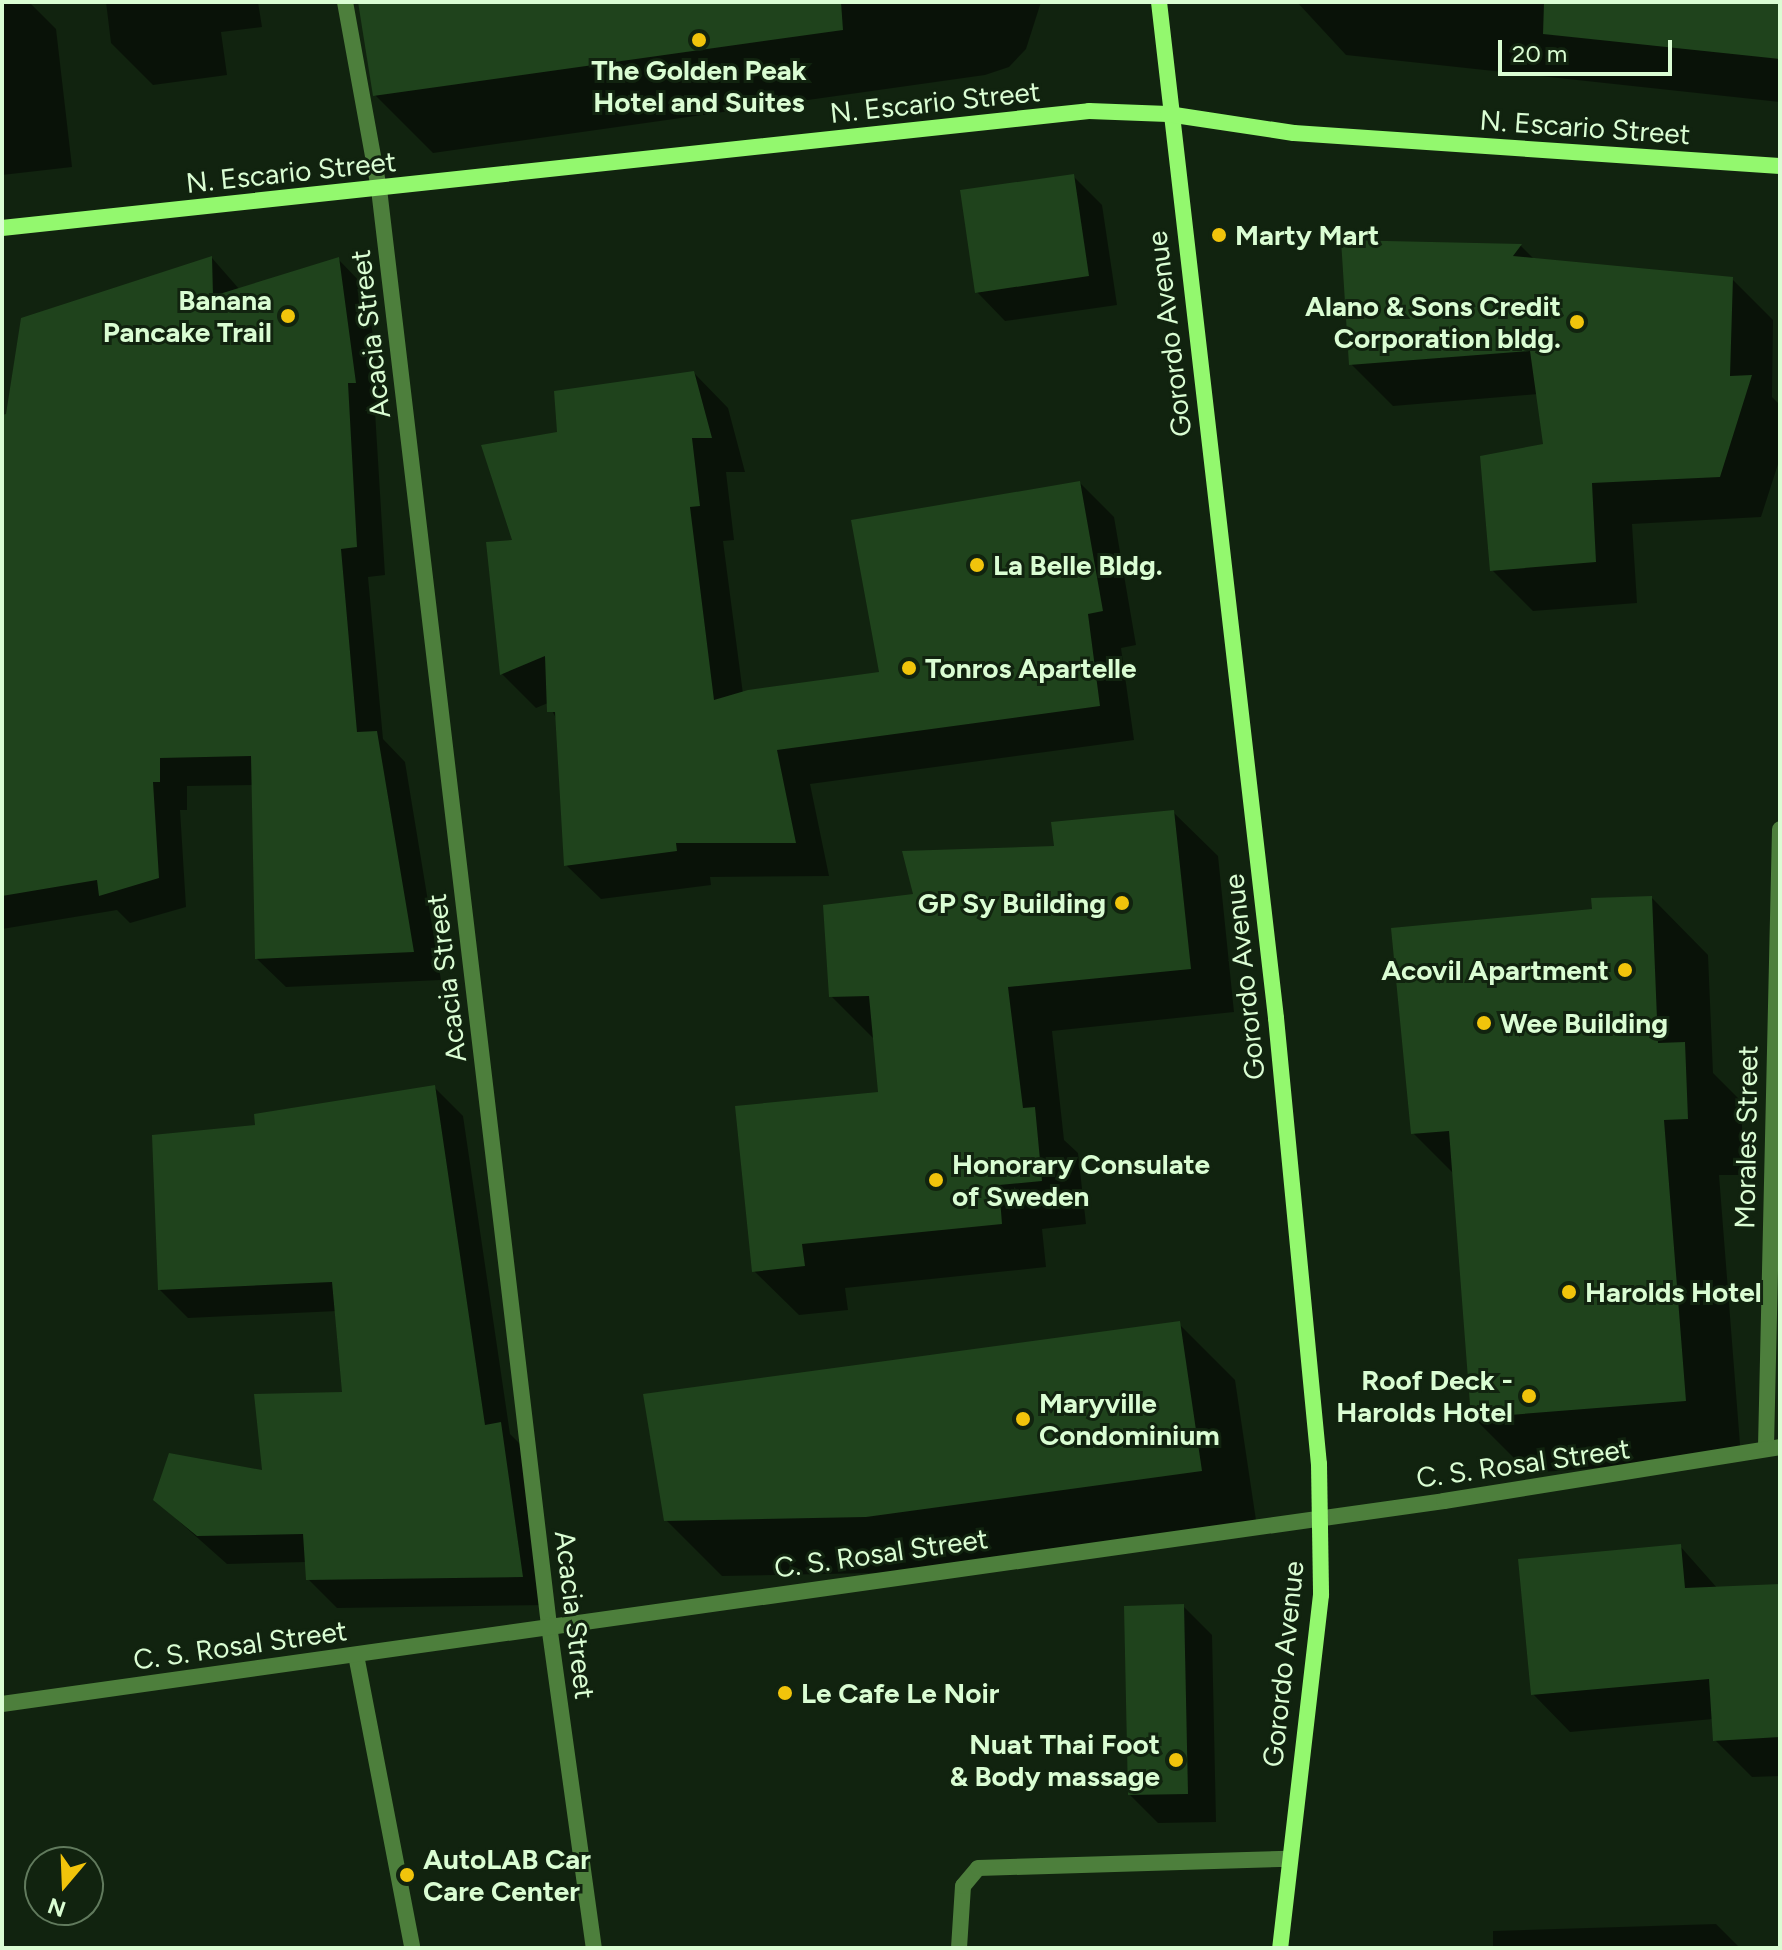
<!DOCTYPE html>
<html>
<head>
<meta charset="utf-8">
<style>
	body { margin:0 }
	#map { position:relative; width:1782px; height:1950px; overflow:hidden; background:#11230f; font-family:Figtree,sans-serif }
	div>[style] { position:absolute }
	.shadow>* { inset:0; background:#0007 }
	.building>* { inset:0; background:#1f431c }
	.service>* { height:16px; margin:-8px; padding:0 8px; transform-origin:8px; border-radius:8px; background:#4d7f3c }
	.minor>* { height:16px; margin:-8px; padding:0 8px; transform-origin:8px; border-radius:8px; background:#4d7f3c }
	.secondary>* { height:16px; margin:-8px; padding:0 8px; transform-origin:8px; border-radius:8px; background:#93f86e }
	.dots>* { width:22px; height:22px; translate:-50% -50%; box-sizing:border-box; border:4px solid #11230f; border-radius:50% }
	span { translate:-50% -50%; white-space:nowrap; text-align:center; line-height:1.15; -webkit-text-stroke:6px #11230f; paint-order:stroke }
	.poi-label { font-size:28px; color:#dafdd3; font-weight:700 }
	.left { translate:0 -50%; text-align:left }
	.right { translate:-100% -50%; text-align:right }
	.street-label { font-size:28px; color:#dafdd3 }
	.frame { position:absolute; inset:0; border:4px solid #dafdd3; pointer-events:none }
	.north { position:absolute; left:24px; top:1846px; width:80px; height:80px; box-sizing:border-box; background:#11230f; border:2px solid #617a5d; border-radius:50%; rotate:199deg; font-size:22px; font-weight:700; line-height:32px; text-align:center; color:#dafdd3 }
	.north::after { content:''; display:block; margin:auto; width:28px; height:36px; background:#f1c40b; clip-path:polygon(50% 0,100% 100%,50% 72%,0 100%) }
	.scale { position:absolute; left:1498px; top:40px; width:174px; height:36px; box-sizing:border-box; border:4px solid #dafdd3; border-top:0; padding-left:10px; font-size:24px; line-height:28px; white-space:nowrap; color:#dafdd3; -webkit-text-stroke:6px #11230f; paint-order:stroke }
</style>
</head>
<body>
<div id="map">
	<div class="shadow">
		<div style="clip-path:polygon(2px 2px,29px 2px,56px 29px,72px 167px,2px 175px)"></div>
		<div style="clip-path:polygon(106px 2px,258px 2px,262px 27px,221px 32px,227px 75px,153px 85px,111px 43px)"></div>
		<div style="clip-path:polygon(361px 2px,1041px 2px,1026px 49px,1009px 67px,985px 75px,433px 153px,375px 95px)"></div>
		<div style="clip-path:polygon(1297px 2px,1780px 2px,1780px 102px,1346px 55px)"></div>
		<div style="clip-path:polygon(1073px 176px,1102px 205px,1117px 305px,1005px 321px,977px 292px)"></div>
		<div style="clip-path:polygon(1343px 242px,1521px 246px,1535px 260px,1732px 279px,1773px 320px,1772px 397px,1780px 405px,1780px 458px,1761px 517px,1632px 524px,1637px 603px,1533px 611px,1492px 570px,1545px 446px,1538px 394px,1393px 406px,1351px 364px)"></div>
		<div style="clip-path:polygon(212px 258px,240px 290px,338px 259px,366px 288px,384px 411px,375px 411px,385px 575px,368px 577px,383px 739px,405px 762px,441px 980px,286px 987px,257px 959px,254px 785px,187px 786px,187px 810px,180px 810px,186px 907px,130px 923px,117px 910px,2px 929px,2px 452px)"></div>
		<div style="clip-path:polygon(694px 373px,728px 408px,745px 472px,726px 472px,734px 540px,723px 541px,743px 694px,881px 674px,1080px 483px,1114px 517px,1136px 645px,1121px 648px,1134px 740px,810px 784px,829px 876px,710px 877px,711px 885px,601px 899px,566px 865px,557px 720px,548px 703px,536px 708px,502px 674px,488px 544px,514px 542px,559px 434px)"></div>
		<div style="clip-path:polygon(1173px 812px,1218px 856px,1234px 1012px,1052px 1031px,1064px 1140px,1078px 1153px,1086px 1224px,1042px 1229px,1046px 1267px,845px 1288px,848px 1310px,799px 1315px,754px 1271px,881px 1093px,875px 1040px,831px 996px,916px 896px)"></div>
		<div style="clip-path:polygon(1652px 898px,1708px 955px,1713px 1073px,1741px 1101px,1744px 1175px,1719px 1175px,1741px 1457px,1529px 1473px,1473px 1417px,1454px 1174px,1413px 1133px,1594px 911px)"></div>
		<div style="clip-path:polygon(435px 1088px,463px 1116px,510px 1434px,529px 1453px,550px 1605px,337px 1608px,308px 1579px,307px 1562px,227px 1564px,155px 1500px,265px 1473px,344px 1394px,337px 1311px,188px 1318px,160px 1290px,257px 1127px)"></div>
		<div style="clip-path:polygon(1179px 1324px,1235px 1380px,1257px 1527px,923px 1572px,722px 1576px,666px 1520px)"></div>
		<div style="clip-path:polygon(1680px 1546px,1718px 1589px,1780px 1587px,1780px 1776px,1752px 1777px,1715px 1740px,1713px 1719px,1570px 1732px,1533px 1694px)"></div>
		<div style="clip-path:polygon(1183px 1606px,1212px 1635px,1216px 1822px,1158px 1823px,1129px 1794px)"></div>
		<div style="clip-path:polygon(1716px 1924px,1740px 1948px,1493px 1948px,1493px 1931px)"></div>
	</div>
	<div class="building">
		<div style="clip-path:polygon(358px 2px,841px 2px,843px 30px,373px 96px)"></div>
		<div style="clip-path:polygon(1544px 2px,1780px 2px,1780px 59px,1543px 34px)"></div>
		<div style="clip-path:polygon(1074px 174px,1089px 276px,975px 293px,960px 190px)"></div>
		<div style="clip-path:polygon(1341px 240px,1522px 244px,1513px 256px,1733px 277px,1730px 376px,1752px 375px,1720px 477px,1592px 483px,1596px 562px,1490px 571px,1480px 456px,1543px 444px,1530px 351px,1349px 365px)"></div>
		<div style="clip-path:polygon(212px 256px,213px 296px,339px 257px,356px 383px,348px 383px,357px 547px,341px 549px,357px 732px,377px 731px,414px 952px,255px 959px,251px 756px,160px 758px,160px 782px,153px 782px,159px 878px,99px 896px,97px 880px,2px 896px,2px 415px,6px 414px,21px 318px)"></div>
		<div style="clip-path:polygon(694px 371px,712px 438px,692px 438px,700px 506px,690px 507px,714px 700px,748px 690px,879px 672px,851px 520px,1080px 481px,1103px 611px,1088px 614px,1100px 706px,777px 750px,796px 843px,676px 843px,677px 851px,564px 866px,555px 712px,547px 712px,545px 656px,500px 675px,486px 542px,512px 540px,481px 445px,557px 432px,554px 391px)"></div>
		<div style="clip-path:polygon(1174px 810px,1191px 969px,1008px 987px,1023px 1108px,1035px 1107px,1042px 1181px,999px 1185px,1002px 1224px,802px 1244px,805px 1266px,752px 1272px,735px 1106px,878px 1092px,869px 996px,829px 997px,823px 905px,913px 894px,902px 851px,1054px 846px,1051px 822px)"></div>
		<div style="clip-path:polygon(1652px 896px,1658px 1043px,1685px 1042px,1688px 1119px,1664px 1120px,1686px 1401px,1471px 1418px,1449px 1131px,1411px 1134px,1391px 928px,1592px 909px,1591px 898px)"></div>
		<div style="clip-path:polygon(435px 1085px,485px 1425px,501px 1422px,523px 1577px,306px 1580px,303px 1534px,197px 1536px,153px 1500px,169px 1453px,262px 1470px,254px 1394px,342px 1392px,332px 1282px,158px 1290px,152px 1135px,255px 1125px,254px 1114px)"></div>
		<div style="clip-path:polygon(1180px 1321px,1202px 1471px,866px 1517px,664px 1521px,643px 1394px)"></div>
		<div style="clip-path:polygon(1681px 1544px,1685px 1588px,1780px 1584px,1780px 1737px,1713px 1741px,1709px 1679px,1531px 1695px,1518px 1559px)"></div>
		<div style="clip-path:polygon(1184px 1604px,1188px 1794px,1128px 1795px,1124px 1606px)"></div>
	</div>
	<div class="service">
		<div style="left:356px;top:1655px;width:296px;rotate:79.1deg"></div>
		<div style="left:959px;top:1948px;width:62px;rotate:-86.3deg"></div>
		<div style="left:963px;top:1886px;width:23px;rotate:-50deg"></div>
		<div style="left:978px;top:1868px;width:311px;rotate:-1.7deg"></div>
	</div>
	<div class="minor">
		<div style="left:345px;top:2px;width:190px;rotate:79.7deg"></div>
		<div style="left:379px;top:189px;width:1446px;rotate:83.25deg"></div>
		<div style="left:549px;top:1625px;width:326px;rotate:82.1deg"></div>
		<div style="left:1766px;top:1447px;width:618px;rotate:-88.7deg"></div>
		<div style="left:2px;top:1704px;width:1456px;rotate:-8.01deg"></div>
		<div style="left:1444px;top:1501px;width:340px;rotate:-9.1deg"></div>
	</div>
	<div class="secondary">
		<div style="left:1159px;top:2px;width:1023px;rotate:83.43deg"></div>
		<div style="left:1276px;top:1018px;width:448px;rotate:84.5deg"></div>
		<div style="left:1319px;top:1464px;width:131px;rotate:89.1deg"></div>
		<div style="left:1321px;top:1595px;width:355px;rotate:96.6deg"></div>
		<div style="left:2px;top:228px;width:1093px;rotate:-6.14deg"></div>
		<div style="left:1089px;top:111px;width:79px;rotate:2.2deg"></div>
		<div style="left:1168px;top:114px;width:127px;rotate:8.6deg"></div>
		<div style="left:1294px;top:133px;width:487px;rotate:3.9deg"></div>
	</div>
	<div class="dots">
		<div style="left:699px;top:40px;background:#f1c40b"></div>
		<div style="left:1219px;top:235px;background:#f1c40b"></div>
		<div style="left:288px;top:316px;background:#f1c40b"></div>
		<div style="left:1577px;top:322px;background:#f1c40b"></div>
		<div style="left:977px;top:565px;background:#f1c40b"></div>
		<div style="left:909px;top:668px;background:#f1c40b"></div>
		<div style="left:1122px;top:903px;background:#f1c40b"></div>
		<div style="left:1625px;top:970px;background:#f1c40b"></div>
		<div style="left:1484px;top:1023px;background:#f1c40b"></div>
		<div style="left:936px;top:1180px;background:#f1c40b"></div>
		<div style="left:1569px;top:1292px;background:#f1c40b"></div>
		<div style="left:1529px;top:1396px;background:#f1c40b"></div>
		<div style="left:1023px;top:1419px;background:#f1c40b"></div>
		<div style="left:785px;top:1693px;background:#f1c40b"></div>
		<div style="left:1176px;top:1760px;background:#f1c40b"></div>
		<div style="left:407px;top:1875px;background:#f1c40b"></div>
	</div>
	<div class="poi-label">
		<span style="left:699px;top:86px">The Golden Peak<br>Hotel and Suites</span>
		<span class="left" style="left:1235px;top:235px">Marty Mart</span>
		<span class="right" style="left:272px;top:316px">Banana<br>Pancake Trail</span>
		<span class="right" style="left:1561px;top:322px">Alano &amp; Sons Credit<br>Corporation bldg.</span>
		<span class="left" style="left:993px;top:565px">La Belle Bldg.</span>
		<span class="left" style="left:925px;top:668px">Tonros Apartelle</span>
		<span class="right" style="left:1106px;top:903px">GP Sy Building</span>
		<span class="right" style="left:1609px;top:970px">Acovil Apartment</span>
		<span class="left" style="left:1500px;top:1023px">Wee Building</span>
		<span class="left" style="left:952px;top:1180px">Honorary Consulate<br>of Sweden</span>
		<span class="left" style="left:1585px;top:1292px">Harolds Hotel</span>
		<span class="right" style="left:1513px;top:1396px">Roof Deck -<br>Harolds Hotel</span>
		<span class="left" style="left:1039px;top:1419px">Maryville<br>Condominium</span>
		<span class="left" style="left:801px;top:1693px">Le Cafe Le Noir</span>
		<span class="right" style="left:1160px;top:1760px">Nuat Thai Foot<br>&amp; Body massage</span>
		<span class="left" style="left:423px;top:1875px">AutoLAB Car<br>Care Center</span>
	</div>
	<div class="street-label">
		<span style="left:935px;top:102px;rotate:-6deg">N. Escario Street</span>
		<span style="left:1585px;top:127px;rotate:4deg">N. Escario Street</span>
		<span style="left:291px;top:172px;rotate:-6deg">N. Escario Street</span>
		<span style="left:370px;top:334px;rotate:-97deg">Acacia Street</span>
		<span style="left:1169px;top:334px;rotate:-97deg">Gorordo Avenue</span>
		<span style="left:1244px;top:977px;rotate:-96deg">Gorordo Avenue</span>
		<span style="left:446px;top:978px;rotate:-97deg">Acacia Street</span>
		<span style="left:1746px;top:1137px;rotate:-89deg">Morales Street</span>
		<span style="left:1523px;top:1463px;rotate:-8deg">C. S. Rosal Street</span>
		<span style="left:881px;top:1553px;rotate:-8deg">C. S. Rosal Street</span>
		<span style="left:575px;top:1615px;rotate:83deg">Acacia Street</span>
		<span style="left:240px;top:1645px;rotate:-8deg">C. S. Rosal Street</span>
		<span style="left:1283px;top:1664px;rotate:-84deg">Gorordo Avenue</span>
	</div>
	<div class="frame"></div>
	<div class="north">N</div>
	<div class="scale">20 m</div>
</div>
</body>
</html>
